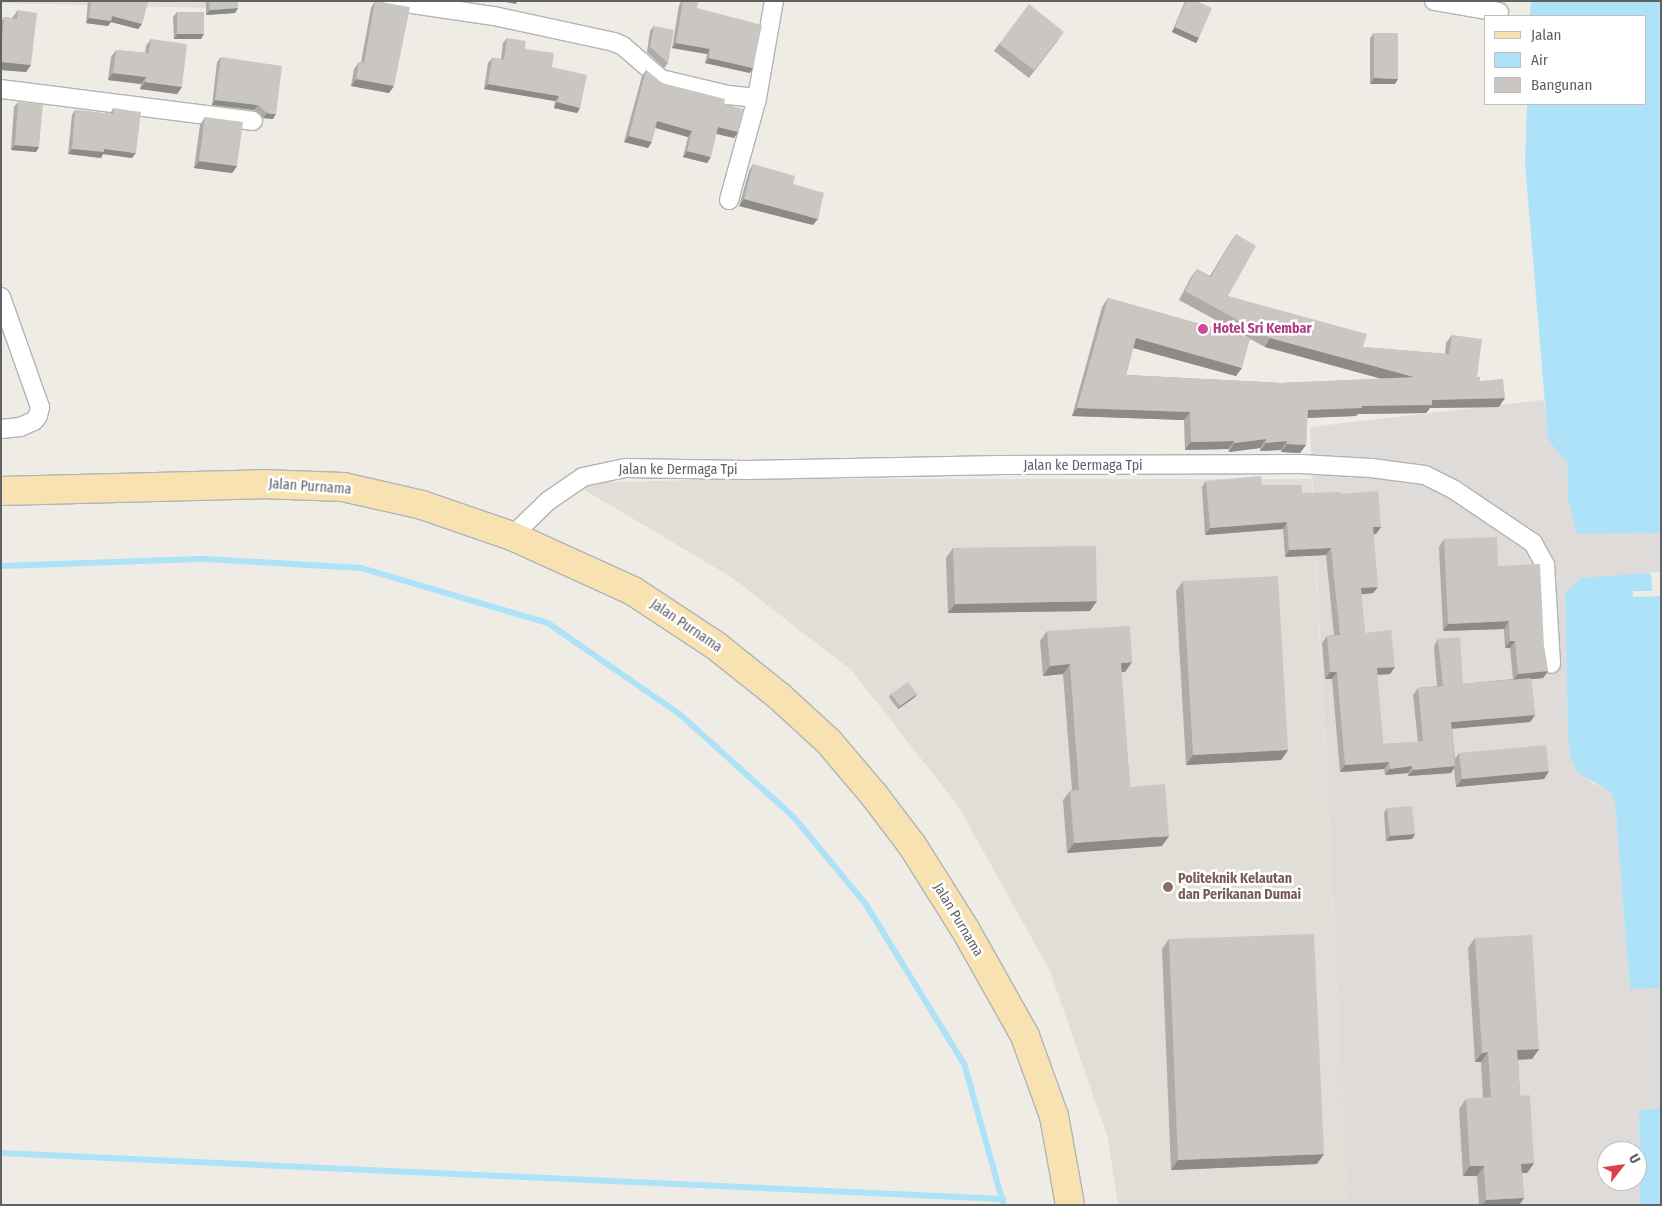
<!DOCTYPE html>
<html>
<head>
<meta charset="utf-8">
<style>
	body { margin:0 }
	#map { position:relative; width:1662px; height:1206px; overflow:hidden; background:#efece6; font-family:"Fira Sans Condensed",sans-serif }
	div>[style] { position:absolute }
	.industrial>* { inset:0; background:#dedbd8 }
	.education>* { inset:0; background:#e1ddd7 }
	.water>* { inset:0; background:#ade2f8 }
	.pier>* { inset:0; background:#efece6 }
	.stream>* { height:5.5px; margin:-2.75px; padding:0 2.75px; transform-origin:2.75px; border-radius:2.75px; background:#ade2f8 }
	.roads { filter:drop-shadow(1px 0 #b1b4b7) drop-shadow(-1px 0 #b1b4b7) drop-shadow(0 1px #b1b4b7) drop-shadow(0 -1px #b1b4b7) }
	.street>* { height:18px; margin:-9px; padding:0 9px; transform-origin:9px; border-radius:9px; background:#fff }
	.primary>* { height:28px; margin:-14px; padding:0 14px; transform-origin:14px; border-radius:14px; background:#f8e2b2 }
	.wall>* { inset:0; background:#aeaba8 }
	.shaded-wall>* { inset:0; background:#8d8b88 }
	.building>* { inset:0; background:#cac7c3 }
	.dots>* { width:14px; height:14px; translate:-50% -50%; box-sizing:border-box; border:2px solid #fff; border-radius:50% }
	span { translate:-50% -50%; white-space:nowrap; text-align:center; line-height:1.15; -webkit-text-stroke:5px #fff; paint-order:stroke }
	.hotel-label { font-size:14px; color:#b23c85; font-weight:700 }
	.left { translate:0 -50%; text-align:left }
	.street-label { font-size:14px; color:#5e6265 }
	.education-label { font-size:14px; color:#785e54; font-weight:700 }
	.frame { position:absolute; inset:0; border:2px solid #5e6265; pointer-events:none }
	.legend { position:absolute; left:1484px; top:15px; width:162px; height:90px; box-sizing:border-box; background:#fff; border:1px solid #bfc0c1; margin:0; padding:6px 9px; list-style:none; font-size:15px; color:#5e6265 }
	.legend li { display:flex; align-items:center; gap:10px; height:25px }
	.legend b { width:25px; border:1px solid #bfc0c1 }
	.north { position:absolute; left:1597px; top:1141px; width:50px; height:50px; box-sizing:border-box; background:#fff; border:1px solid #bfc0c1; border-radius:50%; rotate:60deg; font-size:14px; font-weight:700; line-height:20px; text-align:center; color:#5e6265 }
	.north::after { content:''; display:block; margin:auto; width:18px; height:22px; background:#db404b; clip-path:polygon(50% 0,100% 100%,50% 72%,0 100%) }
</style>
</head>
<body>
<div id="map">
	<div class="industrial">
		<div style="clip-path:polygon(evenodd,1544px 400px,1548px 440px,1567px 462px,1568px 499px,1577px 534px,1661px 533px,1661px 572px,1651px 572px,1565px 593px,1568px 740px,1592px 783px,1605px 788px,1611px 793px,1615px 803px,1630px 989px,1661px 988px,1661px 1108px,1639px 1110px,1640px 1205px,1347px 1205px,1310px 427px,1544px 400px,1607px 1151px,1637px 1151px,1637px 1181px,1607px 1181px,1607px 1151px)"></div>
	</div>
	<div class="education">
		<div style="clip-path:polygon(1px 1px,211px 1px,211px 8px,1px 3px)"></div>
		<div style="clip-path:polygon(738px 479px,1312px 479px,1347px 1205px,1118px 1205px,1108px 1138px,1050px 971px,957px 804px,851px 670px,731px 577px,573px 483px)"></div>
	</div>
	<div class="water">
		<div style="clip-path:polygon(1531px 1px,1661px 1px,1661px 533px,1577px 534px,1568px 499px,1567px 462px,1548px 440px,1525px 163px,1527px 104px,1646px 104px,1646px 16px,1530px 16px)"></div>
		<div style="clip-path:polygon(1661px 572px,1661px 988px,1630px 989px,1615px 803px,1611px 793px,1605px 788px,1578px 773px,1572px 761px,1568px 740px,1565px 593px,1581px 578px)"></div>
		<div style="clip-path:polygon(1661px 1108px,1661px 1205px,1640px 1205px,1639px 1110px)"></div>
	</div>
	<div class="pier">
		<div style="clip-path:polygon(1651px 572px,1660px 572px,1661px 596px,1633px 597px,1633px 591px,1652px 591px)"></div>
	</div>
	<div class="stream">
		<div style="left:1px;top:566px;width:205px;rotate:-2deg"></div>
		<div style="left:206px;top:559px;width:155px;rotate:3.3deg"></div>
		<div style="left:361px;top:568px;width:195px;rotate:16.4deg"></div>
		<div style="left:548px;top:623px;width:160px;rotate:34.6deg"></div>
		<div style="left:680px;top:714px;width:154px;rotate:42.1deg"></div>
		<div style="left:794px;top:817px;width:113px;rotate:50.4deg"></div>
		<div style="left:866px;top:904px;width:189px;rotate:58.4deg"></div>
		<div style="left:965px;top:1065px;width:145px;rotate:74.4deg"></div>
		<div style="left:1px;top:1153px;width:1003px;rotate:2.63deg"></div>
	</div>
	<div class="roads">
		<div class="street">
			<div style="left:392px;top:1px;width:103px;rotate:8.4deg"></div>
			<div style="left:494px;top:16px;width:123px;rotate:12.2deg"></div>
			<div style="left:614px;top:42px;width:10px;rotate:24deg"></div>
			<div style="left:623px;top:46px;width:50px;rotate:41deg"></div>
			<div style="left:661px;top:79px;width:69px;rotate:13.4deg"></div>
			<div style="left:728px;top:95px;width:29px;rotate:6deg"></div>
			<div style="left:1434px;top:1px;width:66px;rotate:9.6deg"></div>
			<div style="left:1px;top:89px;width:254px;rotate:7.2deg"></div>
			<div style="left:729px;top:200px;width:106px;rotate:-74.6deg"></div>
			<div style="left:757px;top:98px;width:98px;rotate:-80.1deg"></div>
			<div style="left:1px;top:297px;width:117px;rotate:70.5deg"></div>
			<div style="left:40px;top:407px;width:9px;rotate:103deg"></div>
			<div style="left:38px;top:416px;width:6px;rotate:129deg"></div>
			<div style="left:34px;top:421px;width:15px;rotate:157deg"></div>
			<div style="left:20px;top:427px;width:19px;rotate:174deg"></div>
			<div style="left:512px;top:536px;width:50px;rotate:-44.2deg"></div>
			<div style="left:548px;top:501px;width:42px;rotate:-34.4deg"></div>
			<div style="left:583px;top:477px;width:43px;rotate:-12.1deg"></div>
			<div style="left:625px;top:468px;width:121px;rotate:0.9deg"></div>
			<div style="left:746px;top:470px;width:255px;rotate:-1.1deg"></div>
			<div style="left:1001px;top:465px;width:300px;rotate:-0.2deg"></div>
			<div style="left:1301px;top:464px;width:70px;rotate:3.3deg"></div>
			<div style="left:1371px;top:468px;width:54px;rotate:7.4deg"></div>
			<div style="left:1425px;top:475px;width:31px;rotate:27deg"></div>
			<div style="left:1453px;top:489px;width:97px;rotate:34deg"></div>
			<div style="left:1533px;top:543px;width:25px;rotate:61deg"></div>
			<div style="left:1545px;top:565px;width:99px;rotate:86.5deg"></div>
		</div>
		<div class="primary">
			<div style="left:1px;top:491px;width:261px;rotate:-1.5deg"></div>
			<div style="left:262px;top:484px;width:81px;rotate:2.1deg"></div>
			<div style="left:343px;top:487px;width:81px;rotate:12.8deg"></div>
			<div style="left:422px;top:505px;width:95px;rotate:19deg"></div>
			<div style="left:512px;top:536px;width:133px;rotate:24.4deg"></div>
			<div style="left:633px;top:591px;width:98px;rotate:33.4deg"></div>
			<div style="left:715px;top:645px;width:82px;rotate:38.6deg"></div>
			<div style="left:779px;top:696px;width:68px;rotate:42.6deg"></div>
			<div style="left:829px;top:742px;width:70px;rotate:49.7deg"></div>
			<div style="left:874px;top:795px;width:63px;rotate:52.8deg"></div>
			<div style="left:912px;top:845px;width:99px;rotate:57.8deg"></div>
			<div style="left:965px;top:929px;width:123px;rotate:60.7deg"></div>
			<div style="left:1025px;top:1036px;width:85px;rotate:70.1deg"></div>
			<div style="left:1054px;top:1116px;width:90px;rotate:79.8deg"></div>
		</div>
	</div>
	<div class="wall">
		<div style="clip-path:polygon(88px 1px,148px 1px,142px 24px,138px 29px,111px 22px,108px 26px,86px 23px)"></div>
		<div style="clip-path:polygon(206px 1px,238px 1px,238px 8px,235px 13px,206px 15px)"></div>
		<div style="clip-path:polygon(375px 1px,394px 86px,389px 93px,351px 86px,354px 69px,359px 62px,361px 62px,371px 8px)"></div>
		<div style="clip-path:polygon(682px 1px,692px 1px,697px 8px,750px 73px,705px 63px,707px 54px,672px 48px,679px 5px)"></div>
		<div style="clip-path:polygon(1185px 1px,1196px 1px,1199px 38px,1196px 43px,1172px 32px)"></div>
		<div style="clip-path:polygon(18px 10px,31px 65px,26px 72px,1px 70px,1px 22px,4px 17px,12px 18px)"></div>
		<div style="clip-path:polygon(177px 12px,201px 39px,174px 39px,173px 17px)"></div>
		<div style="clip-path:polygon(654px 26px,668px 63px,664px 68px,647px 52px,650px 31px)"></div>
		<div style="clip-path:polygon(1374px 33px,1395px 84px,1370px 84px,1370px 38px)"></div>
		<div style="clip-path:polygon(507px 38px,552px 67px,580px 108px,577px 113px,554px 108px,555px 101px,484px 89px,488px 63px,492px 58px,501px 59px,503px 43px)"></div>
		<div style="clip-path:polygon(151px 39px,182px 87px,177px 94px,140px 89px,141px 84px,108px 80px,111px 57px,116px 50px,145px 53px,146px 46px)"></div>
		<div style="clip-path:polygon(1059px 39px,1029px 78px,994px 51px,999px 44px)"></div>
		<div style="clip-path:polygon(221px 57px,273px 119px,263px 118px,254px 110px,212px 105px,217px 62px)"></div>
		<div style="clip-path:polygon(646px 70px,662px 83px,724px 104px,738px 132px,734px 138px,716px 134px,707px 163px,683px 157px,688px 137px,655px 128px,648px 148px,624px 142px,642px 76px)"></div>
		<div style="clip-path:polygon(18px 102px,39px 147px,36px 152px,11px 150px,14px 107px)"></div>
		<div style="clip-path:polygon(113px 108px,132px 158px,103px 154px,101px 158px,68px 154px,72px 115px,75px 110px,110px 114px)"></div>
		<div style="clip-path:polygon(205px 117px,237px 166px,232px 173px,194px 168px,200px 125px)"></div>
		<div style="clip-path:polygon(753px 164px,793px 184px,813px 225px,739px 206px,749px 171px)"></div>
		<div style="clip-path:polygon(evenodd,1236px 234px,1228px 296px,1363px 347px,1445px 354px,1446px 343px,1452px 335px,1477px 377px,1499px 407px,1430px 408px,1426px 413px,1358px 414px,1356px 416px,1307px 418px,1306px 445px,1300px 453px,1281px 452px,1281px 450px,1260px 451px,1260px 448px,1229px 452px,1228px 449px,1185px 450px,1184px 420px,1072px 416px,1102px 307px,1108px 298px,1249px 338px,1179px 300px,1191px 277px,1197px 269px,1210px 276px,1230px 243px,1236px 234px,1250px 339px,1265px 347px,1382px 379px,1281px 383px,1126px 375px,1133px 348px,1236px 376px,1250px 339px)"></div>
		<div style="clip-path:polygon(1206px 481px,1262px 485px,1302px 493px,1341px 494px,1381px 527px,1376px 534px,1374px 534px,1373px 593px,1361px 594px,1365px 633px,1390px 674px,1377px 675px,1383px 744px,1418px 742px,1413px 695px,1418px 688px,1437px 686px,1434px 646px,1438px 639px,1463px 684px,1513px 679px,1510px 648px,1505px 648px,1504px 629px,1443px 631px,1439px 547px,1444px 539px,1498px 566px,1544px 647px,1548px 671px,1543px 678px,1531px 679px,1535px 715px,1530px 722px,1452px 729px,1455px 759px,1459px 753px,1549px 771px,1544px 779px,1456px 787px,1454px 768px,1451px 773px,1408px 776px,1408px 773px,1385px 775px,1384px 769px,1340px 772px,1332px 679px,1325px 679px,1322px 643px,1327px 636px,1334px 635px,1326px 555px,1285px 557px,1283px 529px,1205px 535px,1202px 487px)"></div>
		<div style="clip-path:polygon(953px 548px,1090px 611px,948px 613px,946px 558px)"></div>
		<div style="clip-path:polygon(1183px 581px,1288px 750px,1281px 760px,1186px 765px,1176px 591px)"></div>
		<div style="clip-path:polygon(1047px 631px,1125px 672px,1121px 672px,1130px 787px,1162px 846px,1067px 853px,1063px 800px,1070px 791px,1072px 790px,1063px 674px,1043px 676px,1040px 641px)"></div>
		<div style="clip-path:polygon(891px 694px,917px 694px,915px 697px,898px 709px,889px 697px)"></div>
		<div style="clip-path:polygon(1387px 808px,1415px 834px,1412px 839px,1386px 841px,1384px 813px)"></div>
		<div style="clip-path:polygon(1475px 938px,1539px 1049px,1532px 1059px,1518px 1060px,1520px 1096px,1534px 1163px,1527px 1173px,1522px 1173px,1524px 1198px,1519px 1205px,1479px 1205px,1477px 1176px,1463px 1176px,1459px 1109px,1466px 1099px,1483px 1098px,1481px 1062px,1475px 1062px,1468px 948px)"></div>
		<div style="clip-path:polygon(1169px 939px,1317px 1164px,1171px 1170px,1162px 949px)"></div>
	</div>
	<div class="shaded-wall">
		<div style="clip-path:polygon(500px 1px,517px 1px,516px 4px)"></div>
		<div style="clip-path:polygon(238px 8px,235px 13px,206px 15px,210px 10px)"></div>
		<div style="clip-path:polygon(112px 16px,142px 24px,138px 29px,111px 22px,108px 26px,86px 23px,89px 18px)"></div>
		<div style="clip-path:polygon(1175px 27px,1199px 38px,1196px 43px,1172px 32px)"></div>
		<div style="clip-path:polygon(177px 34px,204px 34px,201px 39px,174px 39px)"></div>
		<div style="clip-path:polygon(676px 43px,710px 49px,707px 54px,672px 48px)"></div>
		<div style="clip-path:polygon(709px 58px,753px 68px,750px 73px,705px 63px)"></div>
		<div style="clip-path:polygon(1px 62px,31px 65px,26px 72px,1px 70px)"></div>
		<div style="clip-path:polygon(113px 73px,146px 77px,141px 84px,108px 80px)"></div>
		<div style="clip-path:polygon(1374px 78px,1398px 79px,1395px 84px,1370px 84px)"></div>
		<div style="clip-path:polygon(356px 79px,394px 86px,389px 93px,351px 86px)"></div>
		<div style="clip-path:polygon(145px 82px,182px 87px,177px 94px,140px 89px)"></div>
		<div style="clip-path:polygon(488px 84px,559px 96px,555px 101px,484px 89px)"></div>
		<div style="clip-path:polygon(215px 100px,258px 105px,254px 110px,212px 105px)"></div>
		<div style="clip-path:polygon(557px 102px,580px 108px,577px 113px,554px 108px)"></div>
		<div style="clip-path:polygon(267px 113px,276px 114px,273px 119px,263px 118px)"></div>
		<div style="clip-path:polygon(657px 121px,692px 131px,688px 137px,653px 127px)"></div>
		<div style="clip-path:polygon(718px 127px,738px 132px,734px 138px,714px 133px)"></div>
		<div style="clip-path:polygon(629px 136px,652px 142px,648px 148px,624px 142px)"></div>
		<div style="clip-path:polygon(15px 145px,39px 147px,36px 152px,11px 150px)"></div>
		<div style="clip-path:polygon(72px 149px,104px 149px,136px 153px,132px 158px,103px 154px,101px 158px,68px 154px)"></div>
		<div style="clip-path:polygon(687px 151px,711px 157px,707px 163px,683px 157px)"></div>
		<div style="clip-path:polygon(199px 161px,237px 166px,232px 173px,194px 168px)"></div>
		<div style="clip-path:polygon(744px 199px,818px 219px,813px 225px,739px 206px)"></div>
		<div style="clip-path:polygon(1136px 338px,1242px 368px,1236px 376px,1130px 347px)"></div>
		<div style="clip-path:polygon(1270px 338px,1414px 377px,1408px 386px,1265px 347px)"></div>
		<div style="clip-path:polygon(1505px 398px,1499px 407px,1430px 408px,1426px 413px,1358px 414px,1356px 416px,1302px 418px,1308px 410px,1432px 400px)"></div>
		<div style="clip-path:polygon(1077px 408px,1190px 412px,1184px 420px,1072px 416px)"></div>
		<div style="clip-path:polygon(1266px 439px,1260px 448px,1229px 452px,1234px 443px)"></div>
		<div style="clip-path:polygon(1234px 441px,1228px 449px,1185px 450px,1191px 442px)"></div>
		<div style="clip-path:polygon(1287px 441px,1281px 450px,1260px 451px,1266px 443px)"></div>
		<div style="clip-path:polygon(1287px 444px,1306px 445px,1300px 453px,1281px 452px)"></div>
		<div style="clip-path:polygon(1287px 522px,1283px 529px,1205px 535px,1210px 528px)"></div>
		<div style="clip-path:polygon(1373px 527px,1381px 527px,1376px 534px,1368px 534px)"></div>
		<div style="clip-path:polygon(1331px 548px,1326px 555px,1285px 557px,1289px 550px)"></div>
		<div style="clip-path:polygon(1378px 587px,1373px 593px,1356px 595px,1361px 588px)"></div>
		<div style="clip-path:polygon(1097px 601px,1090px 611px,948px 613px,955px 604px)"></div>
		<div style="clip-path:polygon(1509px 621px,1504px 629px,1443px 631px,1448px 624px)"></div>
		<div style="clip-path:polygon(1510px 641px,1515px 641px,1510px 648px,1505px 648px)"></div>
		<div style="clip-path:polygon(1132px 662px,1125px 672px,1114px 673px,1121px 663px)"></div>
		<div style="clip-path:polygon(1070px 664px,1063px 674px,1043px 676px,1050px 666px)"></div>
		<div style="clip-path:polygon(1395px 667px,1390px 674px,1372px 675px,1377px 668px)"></div>
		<div style="clip-path:polygon(1548px 671px,1543px 678px,1513px 681px,1518px 674px)"></div>
		<div style="clip-path:polygon(1330px 672px,1337px 672px,1332px 679px,1325px 679px)"></div>
		<div style="clip-path:polygon(917px 694px,915px 697px,898px 709px,900px 706px)"></div>
		<div style="clip-path:polygon(1535px 715px,1530px 722px,1446px 729px,1451px 722px)"></div>
		<div style="clip-path:polygon(1288px 750px,1281px 760px,1186px 765px,1193px 755px)"></div>
		<div style="clip-path:polygon(1389px 762px,1384px 769px,1340px 772px,1345px 765px)"></div>
		<div style="clip-path:polygon(1412px 766px,1408px 773px,1385px 775px,1390px 769px)"></div>
		<div style="clip-path:polygon(1455px 766px,1451px 773px,1408px 776px,1413px 770px)"></div>
		<div style="clip-path:polygon(1549px 771px,1544px 779px,1456px 787px,1462px 779px)"></div>
		<div style="clip-path:polygon(1415px 834px,1412px 839px,1386px 841px,1390px 836px)"></div>
		<div style="clip-path:polygon(1169px 836px,1162px 846px,1067px 853px,1074px 843px)"></div>
		<div style="clip-path:polygon(1539px 1049px,1532px 1059px,1510px 1060px,1517px 1050px)"></div>
		<div style="clip-path:polygon(1488px 1052px,1481px 1062px,1475px 1062px,1482px 1053px)"></div>
		<div style="clip-path:polygon(1324px 1154px,1317px 1164px,1171px 1170px,1178px 1160px)"></div>
		<div style="clip-path:polygon(1534px 1163px,1527px 1173px,1514px 1173px,1521px 1164px)"></div>
		<div style="clip-path:polygon(1470px 1166px,1484px 1166px,1477px 1176px,1463px 1176px)"></div>
		<div style="clip-path:polygon(1524px 1198px,1519px 1205px,1483px 1205px,1486px 1200px)"></div>
	</div>
	<div class="building">
		<div style="clip-path:polygon(91px 1px,148px 1px,142px 24px,112px 16px,111px 21px,89px 18px)"></div>
		<div style="clip-path:polygon(209px 1px,238px 1px,238px 8px,210px 10px)"></div>
		<div style="clip-path:polygon(375px 1px,410px 7px,394px 86px,356px 79px,359px 62px,364px 63px)"></div>
		<div style="clip-path:polygon(683px 1px,698px 2px,697px 8px,762px 25px,753px 68px,709px 58px,710px 49px,676px 43px)"></div>
		<div style="clip-path:polygon(1186px 1px,1196px 1px,1212px 8px,1199px 38px,1175px 27px)"></div>
		<div style="clip-path:polygon(1029px 4px,1064px 32px,1034px 70px,999px 44px)"></div>
		<div style="clip-path:polygon(18px 10px,37px 13px,31px 65px,1px 62px,1px 52px,4px 17px,17px 19px)"></div>
		<div style="clip-path:polygon(177px 12px,204px 12px,204px 34px,177px 34px)"></div>
		<div style="clip-path:polygon(654px 26px,674px 30px,668px 63px,650px 47px)"></div>
		<div style="clip-path:polygon(1374px 33px,1398px 33px,1398px 79px,1374px 78px)"></div>
		<div style="clip-path:polygon(507px 38px,526px 41px,525px 49px,554px 53px,552px 67px,587px 75px,580px 108px,557px 102px,559px 96px,488px 84px,492px 58px,504px 60px)"></div>
		<div style="clip-path:polygon(151px 39px,187px 44px,182px 87px,145px 82px,146px 77px,113px 73px,116px 50px,149px 53px)"></div>
		<div style="clip-path:polygon(221px 57px,282px 66px,276px 114px,267px 113px,258px 105px,215px 100px)"></div>
		<div style="clip-path:polygon(646px 70px,662px 83px,725px 99px,724px 104px,743px 109px,738px 132px,718px 127px,711px 157px,687px 151px,692px 131px,657px 121px,652px 142px,629px 136px)"></div>
		<div style="clip-path:polygon(18px 102px,43px 104px,39px 147px,15px 145px)"></div>
		<div style="clip-path:polygon(113px 108px,141px 112px,136px 153px,104px 149px,104px 152px,72px 149px,75px 110px,113px 114px)"></div>
		<div style="clip-path:polygon(205px 117px,243px 122px,237px 166px,199px 161px)"></div>
		<div style="clip-path:polygon(753px 164px,795px 176px,793px 184px,824px 193px,818px 219px,744px 199px)"></div>
		<div style="clip-path:polygon(1236px 234px,1256px 246px,1228px 296px,1367px 334px,1363px 347px,1449px 354px,1452px 335px,1482px 339px,1477px 377px,1480px 377px,1480px 381px,1503px 379px,1505px 398px,1432px 400px,1432px 405px,1362px 406px,1362px 408px,1308px 410px,1306px 445px,1287px 444px,1287px 441px,1266px 443px,1266px 439px,1234px 443px,1234px 441px,1191px 442px,1190px 412px,1077px 408px,1108px 298px,1250px 338px,1242px 368px,1136px 338px,1126px 375px,1281px 383px,1414px 377px,1270px 338px,1185px 291px,1197px 269px,1211px 277px)"></div>
		<div style="clip-path:polygon(1261px 476px,1262px 485px,1302px 485px,1302px 493px,1341px 492px,1341px 494px,1378px 491px,1381px 527px,1373px 527px,1378px 587px,1361px 588px,1365px 633px,1391px 630px,1395px 667px,1377px 668px,1383px 744px,1423px 741px,1418px 688px,1443px 686px,1438px 639px,1460px 637px,1463px 684px,1531px 678px,1535px 715px,1451px 722px,1455px 766px,1413px 770px,1412px 766px,1390px 769px,1389px 762px,1345px 765px,1337px 672px,1330px 672px,1327px 636px,1340px 635px,1331px 548px,1289px 550px,1287px 522px,1210px 528px,1206px 481px)"></div>
		<div style="clip-path:polygon(1497px 537px,1498px 566px,1540px 564px,1544px 647px,1548px 671px,1518px 674px,1515px 641px,1510px 641px,1509px 621px,1448px 624px,1444px 539px)"></div>
		<div style="clip-path:polygon(1096px 546px,1097px 601px,955px 604px,953px 548px)"></div>
		<div style="clip-path:polygon(1278px 576px,1288px 750px,1193px 755px,1183px 581px)"></div>
		<div style="clip-path:polygon(1130px 626px,1132px 662px,1121px 663px,1130px 787px,1165px 784px,1169px 836px,1074px 843px,1070px 791px,1079px 790px,1070px 664px,1050px 666px,1047px 631px)"></div>
		<div style="clip-path:polygon(908px 682px,917px 694px,900px 706px,891px 694px)"></div>
		<div style="clip-path:polygon(1546px 745px,1549px 771px,1462px 779px,1459px 753px)"></div>
		<div style="clip-path:polygon(1412px 806px,1415px 834px,1390px 836px,1387px 808px)"></div>
		<div style="clip-path:polygon(1314px 934px,1324px 1154px,1178px 1160px,1169px 939px)"></div>
		<div style="clip-path:polygon(1532px 935px,1539px 1049px,1517px 1050px,1520px 1096px,1530px 1095px,1534px 1163px,1521px 1164px,1524px 1198px,1486px 1200px,1484px 1166px,1470px 1166px,1466px 1099px,1491px 1097px,1488px 1052px,1482px 1053px,1475px 938px)"></div>
	</div>
	<div class="dots">
		<div style="left:1203px;top:329px;background:#d1479c"></div>
		<div style="left:1168px;top:887px;background:#8d6e63"></div>
	</div>
	<div class="hotel-label">
		<span class="left" style="left:1213px;top:329px">Hotel Sri Kembar</span>
	</div>
	<div class="street-label">
		<span style="left:1083px;top:466px">Jalan ke Dermaga Tpi</span>
		<span style="left:678px;top:470px">Jalan ke Dermaga Tpi</span>
		<span style="left:310px;top:487px;rotate:4deg">Jalan Purnama</span>
		<span style="left:686px;top:626px;rotate:34deg">Jalan Purnama</span>
		<span style="left:958px;top:920px;rotate:59deg">Jalan Purnama</span>
	</div>
	<div class="education-label">
		<span class="left" style="left:1178px;top:887px">Politeknik Kelautan<br>dan Perikanan Dumai</span>
	</div>
	<div class="frame"></div>
	<ul class="legend">
	<li><b style="height:6px;background:#f8e2b2"></b>Jalan</li>
	<li><b style="height:14px;background:#ade2f8"></b>Air</li>
	<li><b style="height:14px;background:#cac7c3"></b>Bangunan</li>
	</ul>
	<div class="north">U</div>
</div>
</body>
</html>
